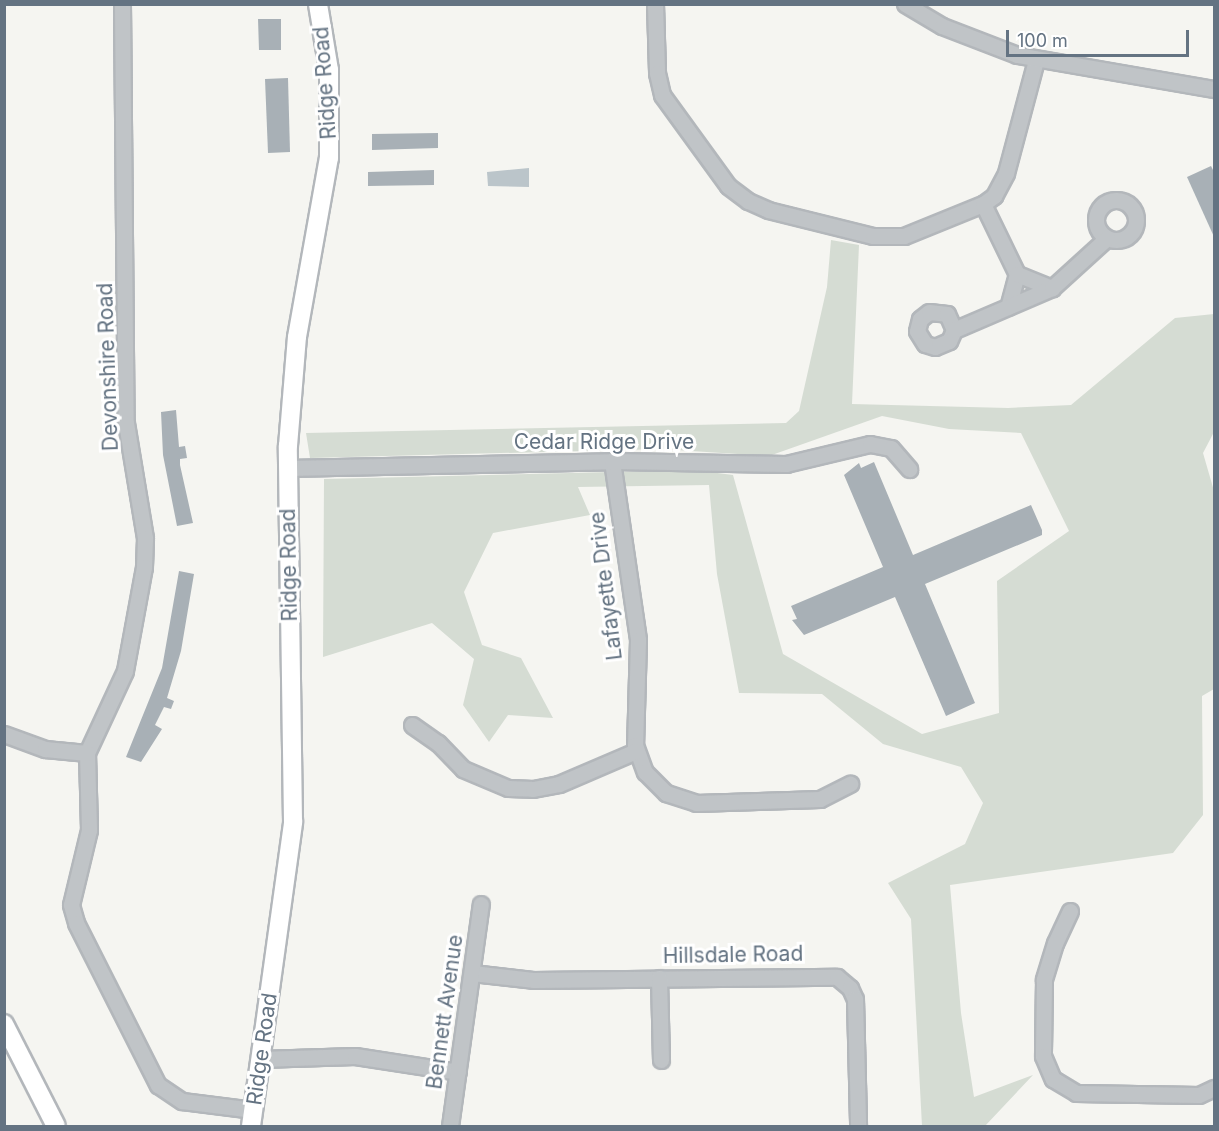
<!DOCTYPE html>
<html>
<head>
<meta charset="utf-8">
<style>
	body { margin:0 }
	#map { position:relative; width:1219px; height:1131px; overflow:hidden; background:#f5f5f1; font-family:Inter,sans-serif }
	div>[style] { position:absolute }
	.green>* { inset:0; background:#d5dcd3 }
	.water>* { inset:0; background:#bbc5ca }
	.building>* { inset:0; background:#a8b0b6 }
	.roads { filter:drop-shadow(2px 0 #b3b7bb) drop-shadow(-2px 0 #b3b7bb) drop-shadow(0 2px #b3b7bb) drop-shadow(0 -2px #b3b7bb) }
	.minor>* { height:15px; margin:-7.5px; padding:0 7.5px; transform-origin:7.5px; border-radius:7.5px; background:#c0c4c7 }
	.minor>.ring { margin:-7.5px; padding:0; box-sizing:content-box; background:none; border:15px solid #c0c4c7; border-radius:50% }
	.major>* { height:18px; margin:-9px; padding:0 9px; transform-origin:9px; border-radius:9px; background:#fff }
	span { translate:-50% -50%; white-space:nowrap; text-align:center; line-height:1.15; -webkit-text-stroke:6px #fff; paint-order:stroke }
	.street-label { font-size:21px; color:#647382 }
	.frame { position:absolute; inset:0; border:6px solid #647382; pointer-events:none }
	.scale { position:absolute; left:1006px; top:30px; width:183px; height:27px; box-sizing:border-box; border:3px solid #647382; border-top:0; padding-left:8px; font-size:18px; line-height:21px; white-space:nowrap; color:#647382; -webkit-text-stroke:4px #fff; paint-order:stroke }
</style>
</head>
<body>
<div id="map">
	<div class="green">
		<div style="clip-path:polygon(831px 240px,859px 245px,852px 404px,1008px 408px,1071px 405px,1175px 318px,1214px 314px,1214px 432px,1203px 453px,1214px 491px,1214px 689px,1202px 696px,1203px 815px,1173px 853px,950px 885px,961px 1013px,974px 1097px,1033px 1075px,985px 1126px,922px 1126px,911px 919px,888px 883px,965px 844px,983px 803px,961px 767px,883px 744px,822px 694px,739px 693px,717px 574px,709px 485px,578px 487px,590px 515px,493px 533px,464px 592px,482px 645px,521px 658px,553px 718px,508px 715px,489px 742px,463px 705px,474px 659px,432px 623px,323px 657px,324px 479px,694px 470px,733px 475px,783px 654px,922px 734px,999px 713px,997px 581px,1069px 531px,1021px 433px,949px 429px,882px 416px,769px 456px,661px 449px,310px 458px,306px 433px,786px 423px,799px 411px,827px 287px)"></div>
	</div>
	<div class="water">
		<div style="clip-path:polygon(529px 168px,529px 187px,488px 186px,487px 172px)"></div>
	</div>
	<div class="building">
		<div style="clip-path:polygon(258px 19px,281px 19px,281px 50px,259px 50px)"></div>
		<div style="clip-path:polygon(288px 78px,290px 152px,268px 153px,265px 79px)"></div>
		<div style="clip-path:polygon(438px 133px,438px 148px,372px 150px,372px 134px)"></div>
		<div style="clip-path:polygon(1211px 166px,1215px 174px,1215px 239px,1187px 177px)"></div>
		<div style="clip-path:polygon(434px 170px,434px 185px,368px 186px,368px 172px)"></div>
		<div style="clip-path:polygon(176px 410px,179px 447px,185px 446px,187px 458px,180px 459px,180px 465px,193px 523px,177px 526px,163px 455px,161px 412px)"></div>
		<div style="clip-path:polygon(874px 462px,913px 555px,1031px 505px,1042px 530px,1042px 535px,925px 584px,975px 703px,946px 716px,895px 597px,804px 635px,792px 620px,797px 619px,791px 606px,883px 567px,844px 475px,859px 463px,861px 468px)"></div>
		<div style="clip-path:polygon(179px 571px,194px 574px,181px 651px,167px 698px,174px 701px,171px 709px,164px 707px,155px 725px,162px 729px,141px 762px,126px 757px,162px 668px)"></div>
	</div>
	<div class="roads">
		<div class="minor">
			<div style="left:122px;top:4px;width:419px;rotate:89.5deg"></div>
			<div style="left:126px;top:423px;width:117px;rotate:80.6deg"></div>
			<div style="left:145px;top:538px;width:29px;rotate:92deg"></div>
			<div style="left:144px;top:567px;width:106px;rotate:100.4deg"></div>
			<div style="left:125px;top:671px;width:90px;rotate:114.9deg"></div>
			<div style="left:87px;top:753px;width:77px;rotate:88.5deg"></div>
			<div style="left:89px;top:830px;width:77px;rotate:103.5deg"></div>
			<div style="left:71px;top:905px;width:19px;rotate:74deg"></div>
			<div style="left:76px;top:923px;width:182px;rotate:63.2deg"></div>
			<div style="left:158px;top:1085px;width:29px;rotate:34deg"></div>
			<div style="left:182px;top:1101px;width:72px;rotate:7.2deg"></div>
			<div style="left:655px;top:4px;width:69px;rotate:88.3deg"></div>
			<div style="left:657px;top:73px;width:23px;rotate:77deg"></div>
			<div style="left:662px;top:95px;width:112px;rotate:54deg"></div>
			<div style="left:728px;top:186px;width:25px;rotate:37deg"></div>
			<div style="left:748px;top:201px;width:22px;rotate:24deg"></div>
			<div style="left:768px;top:210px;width:108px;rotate:13.9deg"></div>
			<div style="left:873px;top:236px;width:31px"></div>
			<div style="left:904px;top:236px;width:85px;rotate:-22.1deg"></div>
			<div style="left:983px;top:204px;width:14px;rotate:-36deg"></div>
			<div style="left:994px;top:196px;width:26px;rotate:-62deg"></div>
			<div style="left:1006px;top:173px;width:117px;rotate:-75.1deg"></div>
			<div style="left:905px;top:4px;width:43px;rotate:30.7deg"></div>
			<div style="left:942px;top:26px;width:80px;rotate:21.1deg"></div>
			<div style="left:1017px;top:55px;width:200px;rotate:9.8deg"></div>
			<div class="ring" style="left:1096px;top:200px;width:25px;height:25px"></div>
			<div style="left:983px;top:204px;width:78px;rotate:64.1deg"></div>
			<div style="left:1017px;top:274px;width:34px;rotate:105deg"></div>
			<div style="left:1017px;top:274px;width:38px;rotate:22deg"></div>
			<div style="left:954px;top:330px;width:12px;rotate:114deg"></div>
			<div style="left:949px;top:341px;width:15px;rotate:157deg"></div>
			<div style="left:935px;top:347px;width:10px;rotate:-163deg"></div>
			<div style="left:925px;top:344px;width:15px;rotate:-122deg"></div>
			<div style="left:917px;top:331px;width:12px;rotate:-76deg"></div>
			<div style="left:920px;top:319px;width:11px;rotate:-38deg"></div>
			<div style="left:929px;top:312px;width:18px;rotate:6deg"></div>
			<div style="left:947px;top:314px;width:17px;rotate:66deg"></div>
			<div style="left:954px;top:330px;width:107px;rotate:-23.2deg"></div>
			<div style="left:1052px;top:288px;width:74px;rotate:-42.3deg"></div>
			<div style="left:612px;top:461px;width:181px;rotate:81.7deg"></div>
			<div style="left:638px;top:640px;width:105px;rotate:91.6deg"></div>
			<div style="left:635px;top:745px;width:29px;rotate:70deg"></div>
			<div style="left:645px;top:772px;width:30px;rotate:45deg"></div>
			<div style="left:666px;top:793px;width:32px;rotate:18deg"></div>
			<div style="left:696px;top:803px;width:124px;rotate:-1.8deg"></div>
			<div style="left:820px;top:799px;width:34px;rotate:-27deg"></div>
			<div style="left:287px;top:468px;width:325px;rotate:-1.2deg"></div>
			<div style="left:612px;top:461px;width:174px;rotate:1deg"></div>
			<div style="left:786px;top:464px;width:86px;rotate:-13.4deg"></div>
			<div style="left:870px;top:444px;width:21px;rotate:11deg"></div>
			<div style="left:891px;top:448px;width:28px;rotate:49deg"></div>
			<div style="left:412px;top:725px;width:32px;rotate:35deg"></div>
			<div style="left:438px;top:743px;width:36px;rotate:46deg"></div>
			<div style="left:463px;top:769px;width:49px;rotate:22.9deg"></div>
			<div style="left:508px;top:788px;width:25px;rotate:2deg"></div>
			<div style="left:533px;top:789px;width:26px;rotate:-11deg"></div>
			<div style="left:559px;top:784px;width:84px;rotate:-23.2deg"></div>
			<div style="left:4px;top:734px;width:44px;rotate:20.1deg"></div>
			<div style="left:45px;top:749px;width:42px;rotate:5.4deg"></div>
			<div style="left:1070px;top:911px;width:35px;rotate:115deg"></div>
			<div style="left:1055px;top:943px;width:39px;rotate:107deg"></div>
			<div style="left:1044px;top:980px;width:76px;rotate:90.8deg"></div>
			<div style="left:1043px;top:1056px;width:25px;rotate:67deg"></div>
			<div style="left:1053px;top:1079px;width:27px;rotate:31deg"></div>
			<div style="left:1076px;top:1093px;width:123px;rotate:0.9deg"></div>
			<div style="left:1199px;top:1095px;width:17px;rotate:-25deg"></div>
			<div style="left:472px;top:973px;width:61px;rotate:6.5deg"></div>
			<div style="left:533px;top:980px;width:304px;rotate:-0.6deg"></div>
			<div style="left:837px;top:977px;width:17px;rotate:40deg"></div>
			<div style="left:850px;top:988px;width:12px;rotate:66deg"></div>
			<div style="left:855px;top:999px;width:127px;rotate:88.6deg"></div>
			<div style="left:659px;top:978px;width:82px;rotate:88.6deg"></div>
			<div style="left:260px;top:1059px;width:95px;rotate:-1.8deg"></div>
			<div style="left:355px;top:1056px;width:104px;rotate:8.8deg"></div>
			<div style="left:450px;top:1126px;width:224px;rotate:-82.1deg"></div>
		</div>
		<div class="major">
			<div style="left:4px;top:1024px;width:114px;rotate:63deg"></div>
			<div style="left:251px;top:1126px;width:307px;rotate:-82.1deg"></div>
			<div style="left:293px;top:822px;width:376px;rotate:-90.8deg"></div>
			<div style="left:288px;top:446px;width:109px;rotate:-85.3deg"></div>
			<div style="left:297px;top:337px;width:182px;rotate:-79.9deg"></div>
			<div style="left:329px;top:158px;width:88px;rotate:-90deg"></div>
			<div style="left:329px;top:70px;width:67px;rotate:-99.5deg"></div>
		</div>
	</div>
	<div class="street-label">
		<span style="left:325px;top:83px;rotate:-94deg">Ridge Road</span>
		<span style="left:108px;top:367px;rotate:-92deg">Devonshire Road</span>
		<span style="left:604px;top:442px">Cedar Ridge Drive</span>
		<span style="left:289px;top:565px;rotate:-91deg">Ridge Road</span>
		<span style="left:606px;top:586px;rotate:-97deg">Lafayette Drive</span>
		<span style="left:733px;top:955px;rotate:-1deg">Hillsdale Road</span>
		<span style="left:445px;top:1012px;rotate:-82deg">Bennett Avenue</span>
		<span style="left:262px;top:1049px;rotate:-82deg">Ridge Road</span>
	</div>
	<div class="frame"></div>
	<div class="scale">100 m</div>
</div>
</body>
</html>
